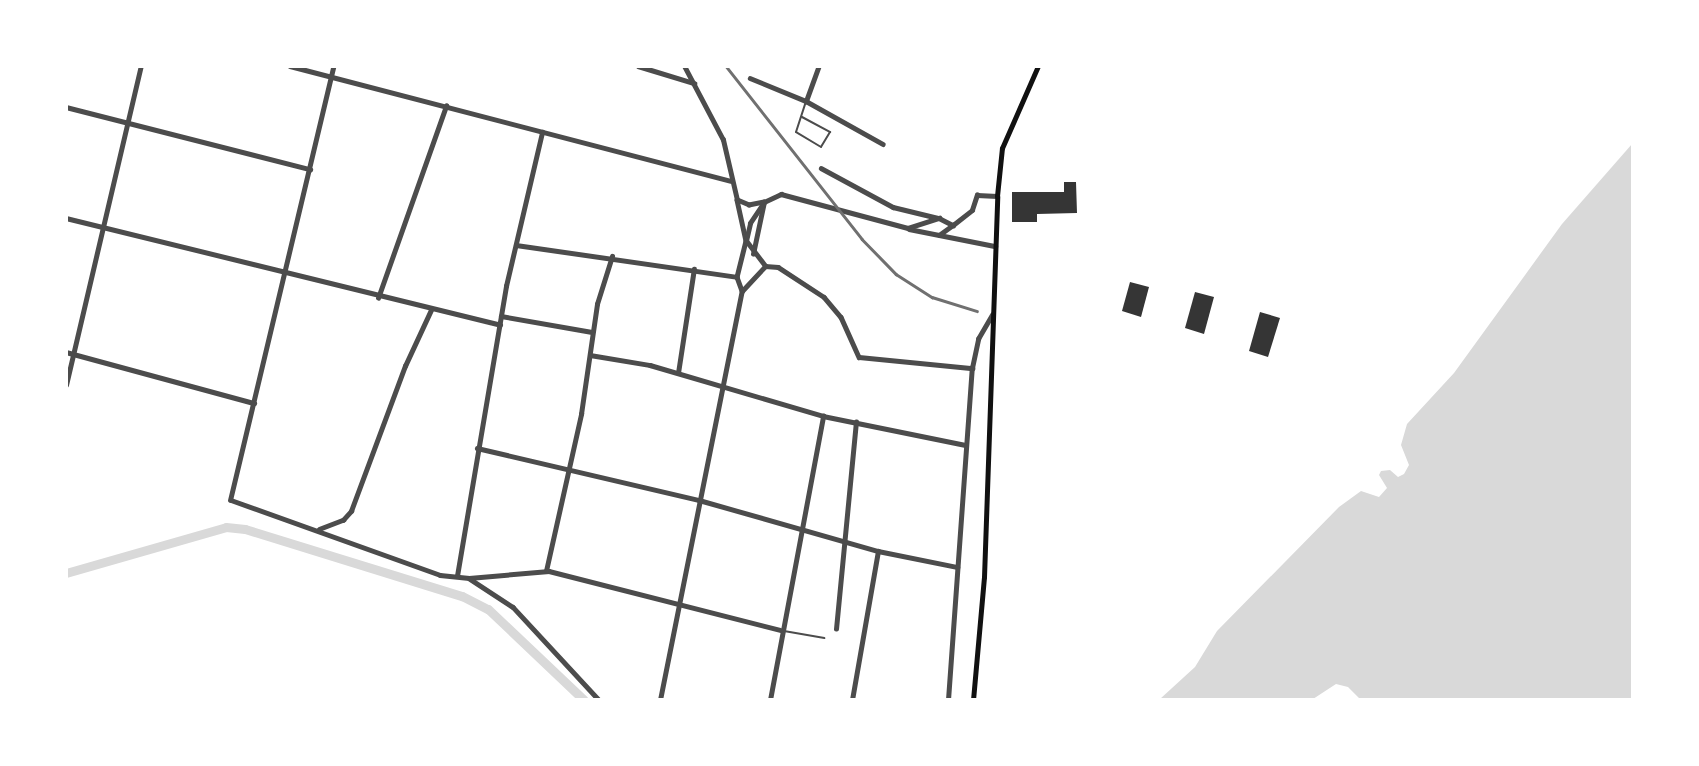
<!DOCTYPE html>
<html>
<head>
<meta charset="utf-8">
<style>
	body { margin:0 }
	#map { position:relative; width:1699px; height:766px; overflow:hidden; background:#fff; font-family:"Sofia Sans Condensed",sans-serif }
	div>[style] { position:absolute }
	.water>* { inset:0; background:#d9d9d9 }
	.canal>* { height:9px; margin:-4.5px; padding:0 4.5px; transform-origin:4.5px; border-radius:4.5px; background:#d9d9d9 }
	.building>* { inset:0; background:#353535 }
	.service>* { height:2px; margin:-1px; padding:0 1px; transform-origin:1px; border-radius:1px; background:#4c4c4c }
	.minor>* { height:4.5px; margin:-2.25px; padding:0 2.25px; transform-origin:2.25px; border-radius:2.25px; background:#4c4c4c }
	.secondary>* { height:5px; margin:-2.5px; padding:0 2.5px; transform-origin:2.5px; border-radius:2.5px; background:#111 }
	.rail>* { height:2.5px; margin:-1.25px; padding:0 1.25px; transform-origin:1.25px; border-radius:1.25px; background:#707070 }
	span { translate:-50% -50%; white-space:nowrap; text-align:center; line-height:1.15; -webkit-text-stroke:7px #fff; paint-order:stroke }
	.frame { position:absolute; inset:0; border:68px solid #fff; pointer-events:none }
</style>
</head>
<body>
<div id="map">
	<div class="water">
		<div style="clip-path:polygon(1632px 144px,1632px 699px,1360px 699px,1348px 687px,1336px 684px,1313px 699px,1160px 699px,1195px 667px,1217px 631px,1339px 507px,1361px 491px,1379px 497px,1387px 488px,1379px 475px,1381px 471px,1390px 470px,1398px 477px,1404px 474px,1409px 465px,1401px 445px,1407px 424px,1454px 373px,1562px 224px)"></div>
	</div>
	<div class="canal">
		<div style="left:66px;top:573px;width:166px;rotate:-16deg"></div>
		<div style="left:226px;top:527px;width:19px;rotate:6deg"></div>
		<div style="left:245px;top:529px;width:227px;rotate:17.2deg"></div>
		<div style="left:462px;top:596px;width:29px;rotate:27deg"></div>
		<div style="left:488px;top:609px;width:132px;rotate:43.5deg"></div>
	</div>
	<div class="building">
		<div style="clip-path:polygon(1064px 182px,1076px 182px,1077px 213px,1037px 214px,1037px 222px,1012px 222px,1012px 192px,1064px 192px)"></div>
		<div style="clip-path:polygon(1130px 282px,1149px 287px,1141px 317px,1122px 311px)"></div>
		<div style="clip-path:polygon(1195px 292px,1214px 297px,1204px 334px,1185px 328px)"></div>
		<div style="clip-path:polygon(1260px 312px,1280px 318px,1268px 357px,1249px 351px)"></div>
	</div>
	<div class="service">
		<div style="left:802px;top:117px;width:32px;rotate:28deg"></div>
		<div style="left:830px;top:132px;width:17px;rotate:121deg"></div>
		<div style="left:821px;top:147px;width:29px;rotate:-149deg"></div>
		<div style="left:796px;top:132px;width:32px;rotate:-72deg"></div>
		<div style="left:784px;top:631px;width:41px;rotate:9.9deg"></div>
	</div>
	<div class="minor">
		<div style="left:290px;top:66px;width:455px;rotate:14.6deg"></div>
		<div style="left:334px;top:66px;width:446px;rotate:103.4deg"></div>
		<div style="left:231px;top:500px;width:222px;rotate:19.7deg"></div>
		<div style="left:440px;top:575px;width:29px;rotate:6deg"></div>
		<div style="left:469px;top:578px;width:80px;rotate:-5deg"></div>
		<div style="left:549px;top:571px;width:238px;rotate:14.3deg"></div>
		<div style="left:638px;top:66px;width:59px;rotate:16.9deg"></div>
		<div style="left:750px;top:78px;width:61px;rotate:22.3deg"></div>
		<div style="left:806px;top:101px;width:88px;rotate:29.2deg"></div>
		<div style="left:806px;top:101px;width:37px;rotate:-70deg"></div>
		<div style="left:66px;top:107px;width:252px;rotate:14.3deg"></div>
		<div style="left:821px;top:168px;width:82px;rotate:28.4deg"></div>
		<div style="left:893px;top:207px;width:46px;rotate:13.7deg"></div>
		<div style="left:737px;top:200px;width:42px;rotate:77.6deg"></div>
		<div style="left:746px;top:241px;width:37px;rotate:104deg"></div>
		<div style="left:737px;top:277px;width:15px;rotate:70deg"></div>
		<div style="left:66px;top:218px;width:447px;rotate:13.8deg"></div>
		<div style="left:909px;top:229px;width:88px;rotate:11.2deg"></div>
		<div style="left:939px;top:235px;width:17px;rotate:-36deg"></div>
		<div style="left:516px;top:245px;width:223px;rotate:8.2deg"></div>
		<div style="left:753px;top:254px;width:53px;rotate:-78.1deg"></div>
		<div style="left:764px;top:202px;width:19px;rotate:-25deg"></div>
		<div style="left:781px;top:194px;width:131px;rotate:15deg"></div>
		<div style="left:908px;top:228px;width:33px;rotate:-18deg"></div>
		<div style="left:939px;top:218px;width:16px;rotate:27deg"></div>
		<div style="left:953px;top:225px;width:24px;rotate:-38deg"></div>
		<div style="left:972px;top:210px;width:16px;rotate:-72deg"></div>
		<div style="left:977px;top:195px;width:20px;rotate:3deg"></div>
		<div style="left:765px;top:266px;width:13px;rotate:4deg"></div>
		<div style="left:778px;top:267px;width:55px;rotate:33.1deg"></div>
		<div style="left:824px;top:297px;width:26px;rotate:50deg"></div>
		<div style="left:841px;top:317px;width:44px;rotate:65.8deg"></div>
		<div style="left:859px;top:357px;width:114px;rotate:5.6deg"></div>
		<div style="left:378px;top:298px;width:204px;rotate:-70.5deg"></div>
		<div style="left:501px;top:316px;width:92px;rotate:10deg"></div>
		<div style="left:66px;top:352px;width:195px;rotate:15.2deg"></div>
		<div style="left:590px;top:355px;width:61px;rotate:9.5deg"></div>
		<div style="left:650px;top:365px;width:180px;rotate:16.4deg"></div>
		<div style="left:823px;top:416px;width:145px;rotate:11.5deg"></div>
		<div style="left:678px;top:373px;width:105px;rotate:-81.3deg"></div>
		<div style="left:66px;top:385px;width:328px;rotate:-76.8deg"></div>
		<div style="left:477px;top:448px;width:228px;rotate:13.2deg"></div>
		<div style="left:699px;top:500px;width:186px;rotate:15.9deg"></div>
		<div style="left:878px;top:551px;width:81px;rotate:11.4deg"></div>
		<div style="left:319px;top:529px;width:26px;rotate:-21deg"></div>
		<div style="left:343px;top:520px;width:12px;rotate:-48deg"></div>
		<div style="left:351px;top:511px;width:155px;rotate:-69.6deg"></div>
		<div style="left:405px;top:366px;width:62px;rotate:-65.1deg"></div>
		<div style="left:546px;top:571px;width:161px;rotate:-77.4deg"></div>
		<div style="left:581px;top:414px;width:111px;rotate:-81.7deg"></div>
		<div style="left:597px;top:304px;width:50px;rotate:-72.6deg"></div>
		<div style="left:457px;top:576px;width:294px;rotate:-80.4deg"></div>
		<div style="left:506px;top:286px;width:158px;rotate:-76.8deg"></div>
		<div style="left:470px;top:579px;width:51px;rotate:33.1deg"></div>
		<div style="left:513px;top:607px;width:127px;rotate:47.2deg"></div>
		<div style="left:836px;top:629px;width:208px;rotate:-84.5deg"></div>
		<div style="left:660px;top:700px;width:417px;rotate:-78.7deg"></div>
		<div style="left:742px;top:291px;width:34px;rotate:-47deg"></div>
		<div style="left:765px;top:266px;width:31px;rotate:-127deg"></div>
		<div style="left:746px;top:241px;width:18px;rotate:-77deg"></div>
		<div style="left:750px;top:223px;width:25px;rotate:-56deg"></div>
		<div style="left:764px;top:202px;width:15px;rotate:169deg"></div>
		<div style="left:749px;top:205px;width:13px;rotate:-157deg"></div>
		<div style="left:737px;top:200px;width:62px;rotate:-103.1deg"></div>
		<div style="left:723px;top:140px;width:84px;rotate:-117.8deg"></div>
		<div style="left:770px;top:700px;width:289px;rotate:-79.4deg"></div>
		<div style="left:852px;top:700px;width:151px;rotate:-80.1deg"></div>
		<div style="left:948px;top:700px;width:333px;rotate:-85.9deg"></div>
		<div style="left:972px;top:368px;width:30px;rotate:-78deg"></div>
		<div style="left:978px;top:339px;width:28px;rotate:-60deg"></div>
	</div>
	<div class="secondary">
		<div style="left:973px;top:700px;width:123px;rotate:-84.9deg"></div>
		<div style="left:984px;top:577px;width:381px;rotate:-88deg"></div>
		<div style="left:997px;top:196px;width:48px;rotate:-84.1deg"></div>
		<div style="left:1002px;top:148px;width:90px;rotate:-66.3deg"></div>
	</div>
	<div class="rail">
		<div style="left:726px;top:66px;width:220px;rotate:51.8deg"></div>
		<div style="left:862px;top:239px;width:49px;rotate:45.8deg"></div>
		<div style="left:896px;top:274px;width:43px;rotate:32.6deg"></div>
		<div style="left:932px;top:297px;width:47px;rotate:17.3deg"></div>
	</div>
	<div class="frame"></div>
</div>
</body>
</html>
